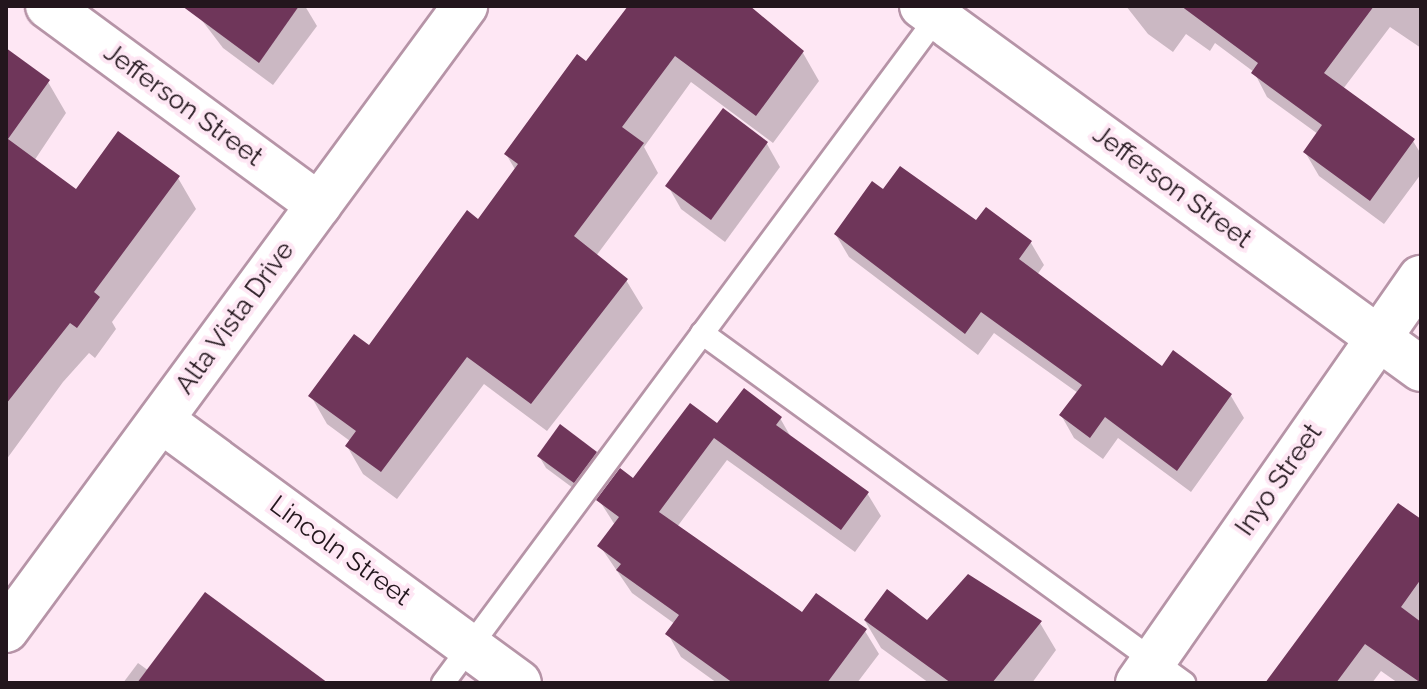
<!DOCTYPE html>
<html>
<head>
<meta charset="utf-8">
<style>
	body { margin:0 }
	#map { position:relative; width:1427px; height:689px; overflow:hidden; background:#fee7f4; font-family:Raleway,sans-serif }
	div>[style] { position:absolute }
	.shadow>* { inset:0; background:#0003 }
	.building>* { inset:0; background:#6f365a }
	.roads { filter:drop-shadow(2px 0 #b694a7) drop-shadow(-2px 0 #b694a7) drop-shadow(0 2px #b694a7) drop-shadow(0 -2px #b694a7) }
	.service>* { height:22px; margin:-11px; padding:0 11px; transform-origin:11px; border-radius:11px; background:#fff }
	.minor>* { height:44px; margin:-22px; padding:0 22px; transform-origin:22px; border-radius:22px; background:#fff }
	.tertiary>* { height:44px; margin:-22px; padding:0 22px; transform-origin:22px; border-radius:22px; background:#fff }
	span { translate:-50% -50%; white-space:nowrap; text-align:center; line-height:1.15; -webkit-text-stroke:8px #fee7f4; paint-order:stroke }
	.street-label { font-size:26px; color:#23161d }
	.frame { position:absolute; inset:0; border:8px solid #23161d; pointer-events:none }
</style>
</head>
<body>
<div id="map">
	<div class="shadow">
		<div style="clip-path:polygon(191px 6px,305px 6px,317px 26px,273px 85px,223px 48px)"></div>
		<div style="clip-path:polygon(624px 6px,742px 6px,803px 53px,819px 81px,773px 143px,691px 82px,644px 147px,658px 173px,596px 256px,626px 280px,643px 308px,547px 431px,484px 384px,397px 499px,363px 474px,347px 446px,350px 441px,327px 424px,311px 396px,369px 348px,479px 222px,516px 171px,506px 154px,586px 64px,627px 10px)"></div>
		<div style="clip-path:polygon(1126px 6px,1421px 6px,1421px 48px,1390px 27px,1343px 89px,1413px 141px,1421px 154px,1421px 174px,1384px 224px,1319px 176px,1305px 152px,1318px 134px,1267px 97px,1254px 72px,1215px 43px,1210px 51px,1186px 34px,1173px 52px,1148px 34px)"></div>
		<div style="clip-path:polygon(6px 51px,48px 82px,66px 113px,34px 161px,76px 191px,178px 178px,196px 209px,112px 322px,116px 329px,95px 358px,89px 353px,63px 382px,6px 460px)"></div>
		<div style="clip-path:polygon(723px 111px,767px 144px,780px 167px,725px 242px,681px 209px,668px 186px)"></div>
		<div style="clip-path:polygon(884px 192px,1031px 243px,1044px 265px,1037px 275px,1162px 369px,1231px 396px,1244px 418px,1191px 492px,1118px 438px,1103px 459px,1074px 438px,1061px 415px,1078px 393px,994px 333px,978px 355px,849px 257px,836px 235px)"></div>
		<div style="clip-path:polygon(780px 418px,792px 439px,867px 493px,881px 516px,855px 552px,727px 460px,677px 527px,803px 615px,865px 631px,879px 654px,857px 683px,717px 683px,681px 657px,668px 634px,675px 624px,632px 593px,600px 546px,615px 525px,599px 500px,718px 426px)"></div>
		<div style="clip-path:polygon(596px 453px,603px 465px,581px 494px,546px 468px,539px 456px)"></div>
		<div style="clip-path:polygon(1421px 522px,1421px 683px,1398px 683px,1381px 671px,1372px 683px,1274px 683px)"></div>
		<div style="clip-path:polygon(887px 592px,928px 623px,1040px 623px,1056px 650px,1032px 683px,929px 683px,881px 648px,865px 621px)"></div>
		<div style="clip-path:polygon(138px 663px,149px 671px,314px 683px,123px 683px)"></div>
	</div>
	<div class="building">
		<div style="clip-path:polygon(182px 6px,299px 6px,259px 63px)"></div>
		<div style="clip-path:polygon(628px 6px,750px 6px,804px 51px,756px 116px,675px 56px,622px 127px,644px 143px,574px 236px,628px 279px,531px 404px,467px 357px,381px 472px,345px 446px,356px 431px,308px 396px,354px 334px,369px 345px,467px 210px,478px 219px,518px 164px,504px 154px,577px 54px,586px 61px)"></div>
		<div style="clip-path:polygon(1181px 6px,1374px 6px,1324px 73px,1415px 139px,1370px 201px,1303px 152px,1322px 125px,1251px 73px,1258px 63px)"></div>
		<div style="clip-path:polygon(6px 48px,50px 80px,8px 139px,76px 189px,118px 131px,180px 176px,94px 292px,100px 297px,77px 328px,70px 323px,6px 404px)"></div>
		<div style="clip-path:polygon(723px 108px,768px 142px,711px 220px,665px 186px)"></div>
		<div style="clip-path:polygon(900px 166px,976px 220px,986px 207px,1032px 241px,1019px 259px,1162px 366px,1173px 350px,1232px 394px,1177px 471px,1105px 417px,1090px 438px,1059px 415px,1082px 385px,981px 312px,965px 334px,834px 234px,872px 181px,883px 189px)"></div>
		<div style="clip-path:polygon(744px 388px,782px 417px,776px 425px,869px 492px,841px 530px,714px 438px,659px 512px,802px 612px,816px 593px,867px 629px,827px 683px,733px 683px,665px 634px,679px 615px,616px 570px,621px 564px,597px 546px,619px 517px,596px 500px,620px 468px,633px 478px,690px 403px,717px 423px)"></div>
		<div style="clip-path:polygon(560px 424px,597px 452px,574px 483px,537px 456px)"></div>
		<div style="clip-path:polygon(1398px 503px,1421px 519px,1421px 579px,1401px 607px,1421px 622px,1421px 683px,1365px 644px,1336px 683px,1265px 683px)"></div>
		<div style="clip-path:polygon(968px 574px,1042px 621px,992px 683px,951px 683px,864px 620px,887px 589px,927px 620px)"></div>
		<div style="clip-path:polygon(205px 592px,328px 683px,137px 683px)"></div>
	</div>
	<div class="roads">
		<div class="service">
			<div style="left:702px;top:333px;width:596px;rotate:35.98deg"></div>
			<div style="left:443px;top:683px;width:834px;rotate:-53.43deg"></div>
		</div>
		<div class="minor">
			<div style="left:48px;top:6px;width:336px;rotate:36.3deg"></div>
			<div style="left:922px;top:6px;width:617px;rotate:36.03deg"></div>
			<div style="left:161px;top:420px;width:444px;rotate:36.3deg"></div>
			<div style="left:1138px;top:683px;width:494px;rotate:-55.1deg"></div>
		</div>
		<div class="tertiary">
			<div style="left:6px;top:630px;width:775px;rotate:-53.66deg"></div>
		</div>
	</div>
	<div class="street-label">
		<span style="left:183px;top:105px;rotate:36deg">Jefferson Street</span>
		<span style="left:1172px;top:187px;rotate:36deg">Jefferson Street</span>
		<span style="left:235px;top:318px;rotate:-54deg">Alta Vista Drive</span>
		<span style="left:1279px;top:480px;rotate:-55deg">Inyo Street</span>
		<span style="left:340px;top:551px;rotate:36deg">Lincoln Street</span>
	</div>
	<div class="frame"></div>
</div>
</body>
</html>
